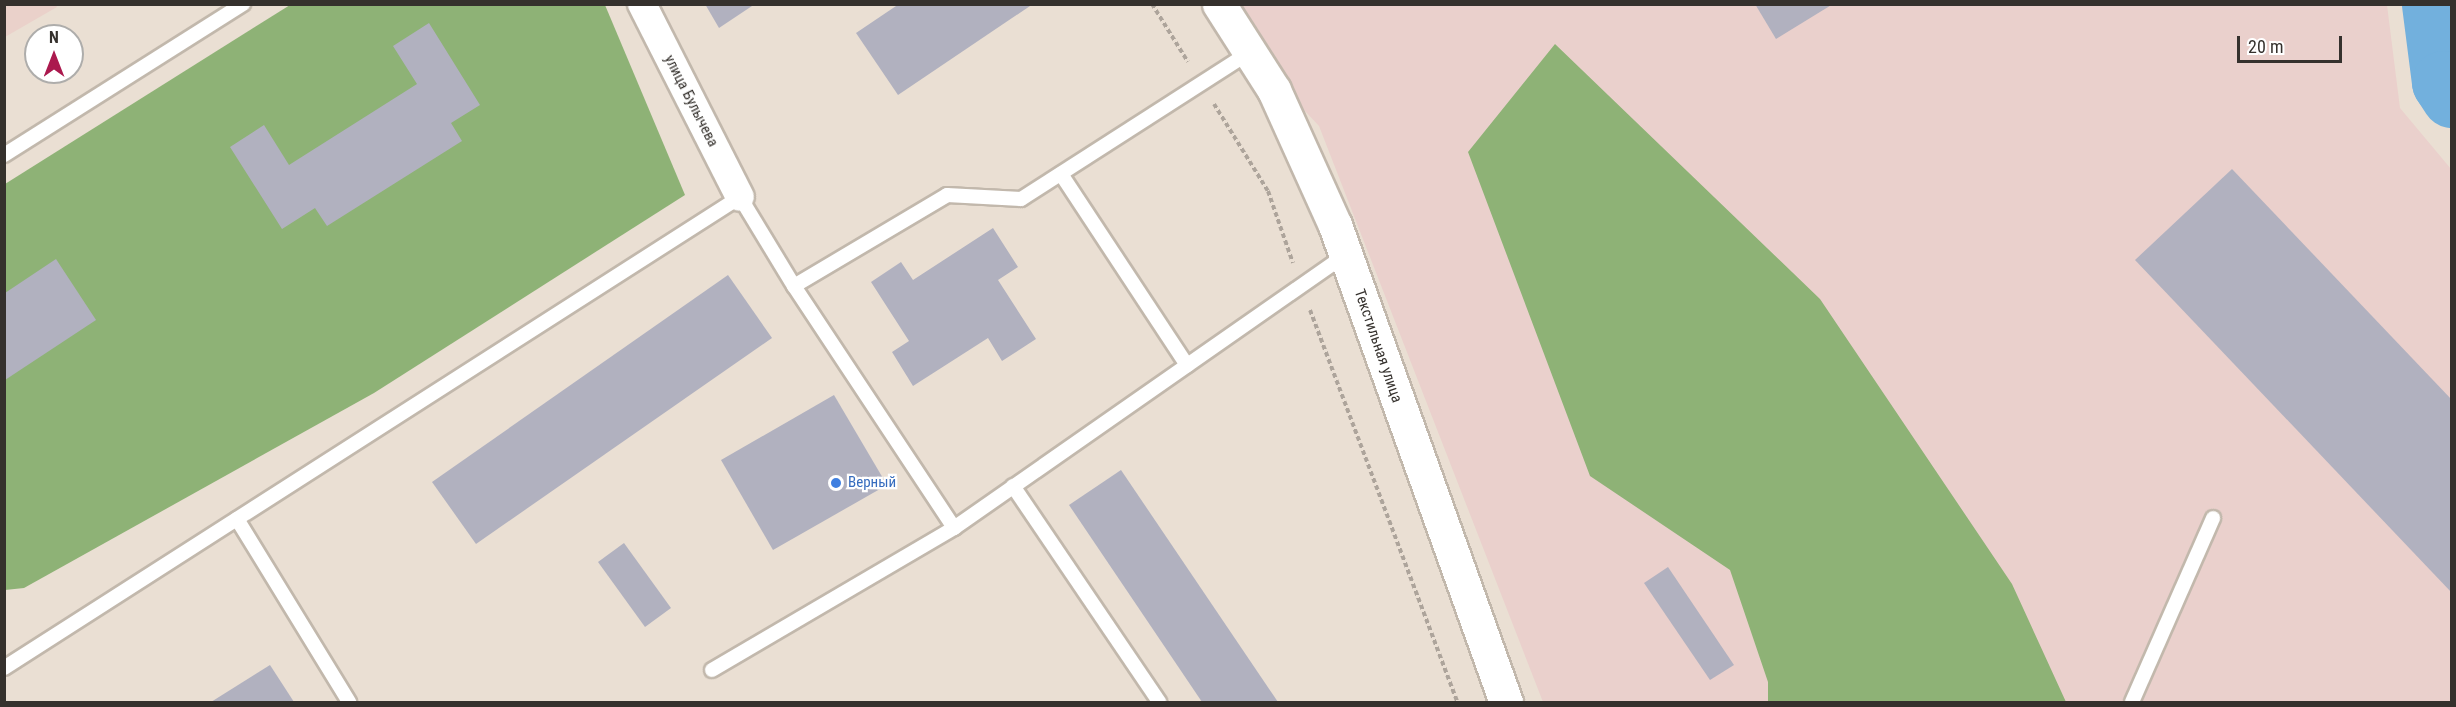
<!DOCTYPE html>
<html>
<head>
<meta charset="utf-8">
<style>
	body { margin:0 }
	#map { position:relative; width:2456px; height:707px; overflow:hidden; background:#eadfd3; font-family:"Roboto Condensed",sans-serif }
	div>[style] { position:absolute }
	.industrial>* { inset:0; background:#ead0cc }
	.education>* { inset:0; background:#ead1ca }
	.forest>* { inset:0; background:#8eb276 }
	.river>* { height:63px; margin:-31.5px; padding:0 31.5px; transform-origin:31.5px; border-radius:31.5px; background:#72b0dd }
	.building>* { inset:0; background:#b1b1bf }
	.path>* { height:4px; margin-top:-2px; transform-origin:0; background:repeating-linear-gradient(90deg,#ada49b 0 4.5px,transparent 0 7.5px) }
	.roads { filter:drop-shadow(2px 0 #c2b8ac) drop-shadow(-2px 0 #c2b8ac) drop-shadow(0 2px #c2b8ac) drop-shadow(0 -2px #c2b8ac) }
	.service>* { height:14px; margin:-7px; padding:0 7px; transform-origin:7px; border-radius:7px; background:#fff }
	.minor>* { height:28px; margin:-14px; padding:0 14px; transform-origin:14px; border-radius:14px; background:#fff }
	.secondary>* { height:33px; margin:-16.5px; padding:0 16.5px; transform-origin:16.5px; border-radius:16.5px; background:#fff }
	.dots>* { width:16px; height:16px; translate:-50% -50%; box-sizing:border-box; border:3px solid #fff; border-radius:50% }
	span { translate:-50% -50%; white-space:nowrap; text-align:center; line-height:1.15; -webkit-text-stroke:4.5px #fff; paint-order:stroke }
	.street-label { font-size:15px; color:#35312d }
	.shop-label { font-size:15px; color:#366cbe }
	.left { translate:0 -50%; text-align:left }
	.frame { position:absolute; inset:0; border:6px solid #35312d; pointer-events:none }
	.north { position:absolute; left:24px; top:24px; width:60px; height:60px; box-sizing:border-box; background:#fff; border:2px solid #aeadab; border-radius:50%; rotate:0deg; font-size:16px; font-weight:700; line-height:24px; text-align:center; color:#35312d }
	.north::after { content:''; display:block; margin:auto; width:21px; height:27px; background:#ab194e; clip-path:polygon(50% 0,100% 100%,50% 72%,0 100%) }
	.scale { position:absolute; left:2237px; top:36px; width:105px; height:27px; box-sizing:border-box; border:3px solid #35312d; border-top:0; padding-left:8px; font-size:18px; line-height:21px; white-space:nowrap; color:#35312d; -webkit-text-stroke:4px #fff; paint-order:stroke }
</style>
</head>
<body>
<div id="map">
	<div class="industrial">
		<div style="clip-path:polygon(1221px 5px,2387px 5px,2400px 108px,2451px 169px,2451px 702px,1543px 702px,1319px 126px,1250px 52px)"></div>
	</div>
	<div class="education">
		<div style="clip-path:polygon(56px 5px,57px 7px,5px 37px,5px 5px)"></div>
	</div>
	<div class="forest">
		<div style="clip-path:polygon(290px 5px,605px 5px,685px 195px,374px 393px,24px 588px,5px 590px,5px 184px)"></div>
		<div style="clip-path:polygon(1555px 44px,1820px 299px,2012px 584px,2066px 702px,1768px 702px,1768px 682px,1730px 570px,1590px 476px,1468px 152px)"></div>
	</div>
	<div class="river">
		<div style="left:2433px;top:4px;width:79px;rotate:82.7deg"></div>
		<div style="left:2443px;top:82px;width:17px;rotate:57deg"></div>
	</div>
	<div class="building">
		<div style="clip-path:polygon(705px 4px,755px 4px,719px 28px)"></div>
		<div style="clip-path:polygon(899px 4px,1033px 4px,898px 95px,856px 33px)"></div>
		<div style="clip-path:polygon(1755px 4px,1833px 4px,1776px 39px)"></div>
		<div style="clip-path:polygon(429px 23px,480px 105px,451px 123px,462px 141px,327px 226px,315px 208px,282px 229px,230px 147px,264px 125px,289px 165px,417px 84px,393px 46px)"></div>
		<div style="clip-path:polygon(2232px 169px,2452px 400px,2452px 593px,2135px 260px)"></div>
		<div style="clip-path:polygon(993px 228px,1018px 267px,998px 280px,1036px 339px,1002px 361px,988px 338px,913px 386px,892px 352px,909px 341px,871px 282px,901px 262px,913px 280px)"></div>
		<div style="clip-path:polygon(56px 259px,96px 320px,5px 380px,5px 293px)"></div>
		<div style="clip-path:polygon(728px 275px,772px 338px,476px 544px,432px 482px)"></div>
		<div style="clip-path:polygon(834px 395px,887px 485px,773px 550px,721px 460px)"></div>
		<div style="clip-path:polygon(1121px 470px,1278px 702px,1202px 702px,1069px 505px)"></div>
		<div style="clip-path:polygon(624px 543px,671px 608px,645px 627px,598px 562px)"></div>
		<div style="clip-path:polygon(1668px 567px,1734px 665px,1710px 680px,1644px 583px)"></div>
		<div style="clip-path:polygon(270px 665px,294px 702px,211px 702px)"></div>
	</div>
	<div class="path">
		<div style="left:1152px;top:4px;width:68px;rotate:58.2deg"></div>
		<div style="left:1214px;top:104px;width:102px;rotate:58.2deg"></div>
		<div style="left:1268px;top:191px;width:76px;rotate:70.9deg"></div>
		<div style="left:1310px;top:310px;width:419px;rotate:69.4deg"></div>
	</div>
	<div class="roads">
		<div class="service">
			<div style="left:4px;top:155px;width:283px;rotate:-32.3deg"></div>
			<div style="left:1061px;top:174px;width:229px;rotate:56.6deg"></div>
			<div style="left:794px;top:286px;width:178px;rotate:-30.7deg"></div>
			<div style="left:947px;top:195px;width:74px;rotate:3.1deg"></div>
			<div style="left:1021px;top:199px;width:272px;rotate:-32.7deg"></div>
			<div style="left:1013px;top:486px;width:261px;rotate:55.9deg"></div>
			<div style="left:237px;top:519px;width:215px;rotate:58.5deg"></div>
			<div style="left:4px;top:668px;width:874px;rotate:-32.62deg"></div>
			<div style="left:740px;top:197px;width:104px;rotate:58.8deg"></div>
			<div style="left:794px;top:286px;width:290px;rotate:56.5deg"></div>
			<div style="left:954px;top:528px;width:478px;rotate:-34.9deg"></div>
			<div style="left:712px;top:670px;width:281px;rotate:-30.4deg"></div>
			<div style="left:2132px;top:702px;width:201px;rotate:-66.2deg"></div>
		</div>
		<div class="minor">
			<div style="left:642px;top:4px;width:216px;rotate:63.1deg"></div>
		</div>
		<div class="secondary">
			<div style="left:1219px;top:4px;width:102px;rotate:57.4deg"></div>
			<div style="left:1274px;top:90px;width:148px;rotate:65.7deg"></div>
			<div style="left:1335px;top:225px;width:507px;rotate:70.28deg"></div>
		</div>
	</div>
	<div class="dots">
		<div style="left:836px;top:483px;background:#3f7fe0"></div>
	</div>
	<div class="street-label">
		<span style="left:691px;top:101px;rotate:63deg">улица Булычева</span>
		<span style="left:1378px;top:346px;rotate:71deg">Текстильная улица</span>
	</div>
	<div class="shop-label">
		<span class="left" style="left:848px;top:483px">Верный</span>
	</div>
	<div class="frame"></div>
	<div class="north">N</div>
	<div class="scale">20 m</div>
</div>
</body>
</html>
